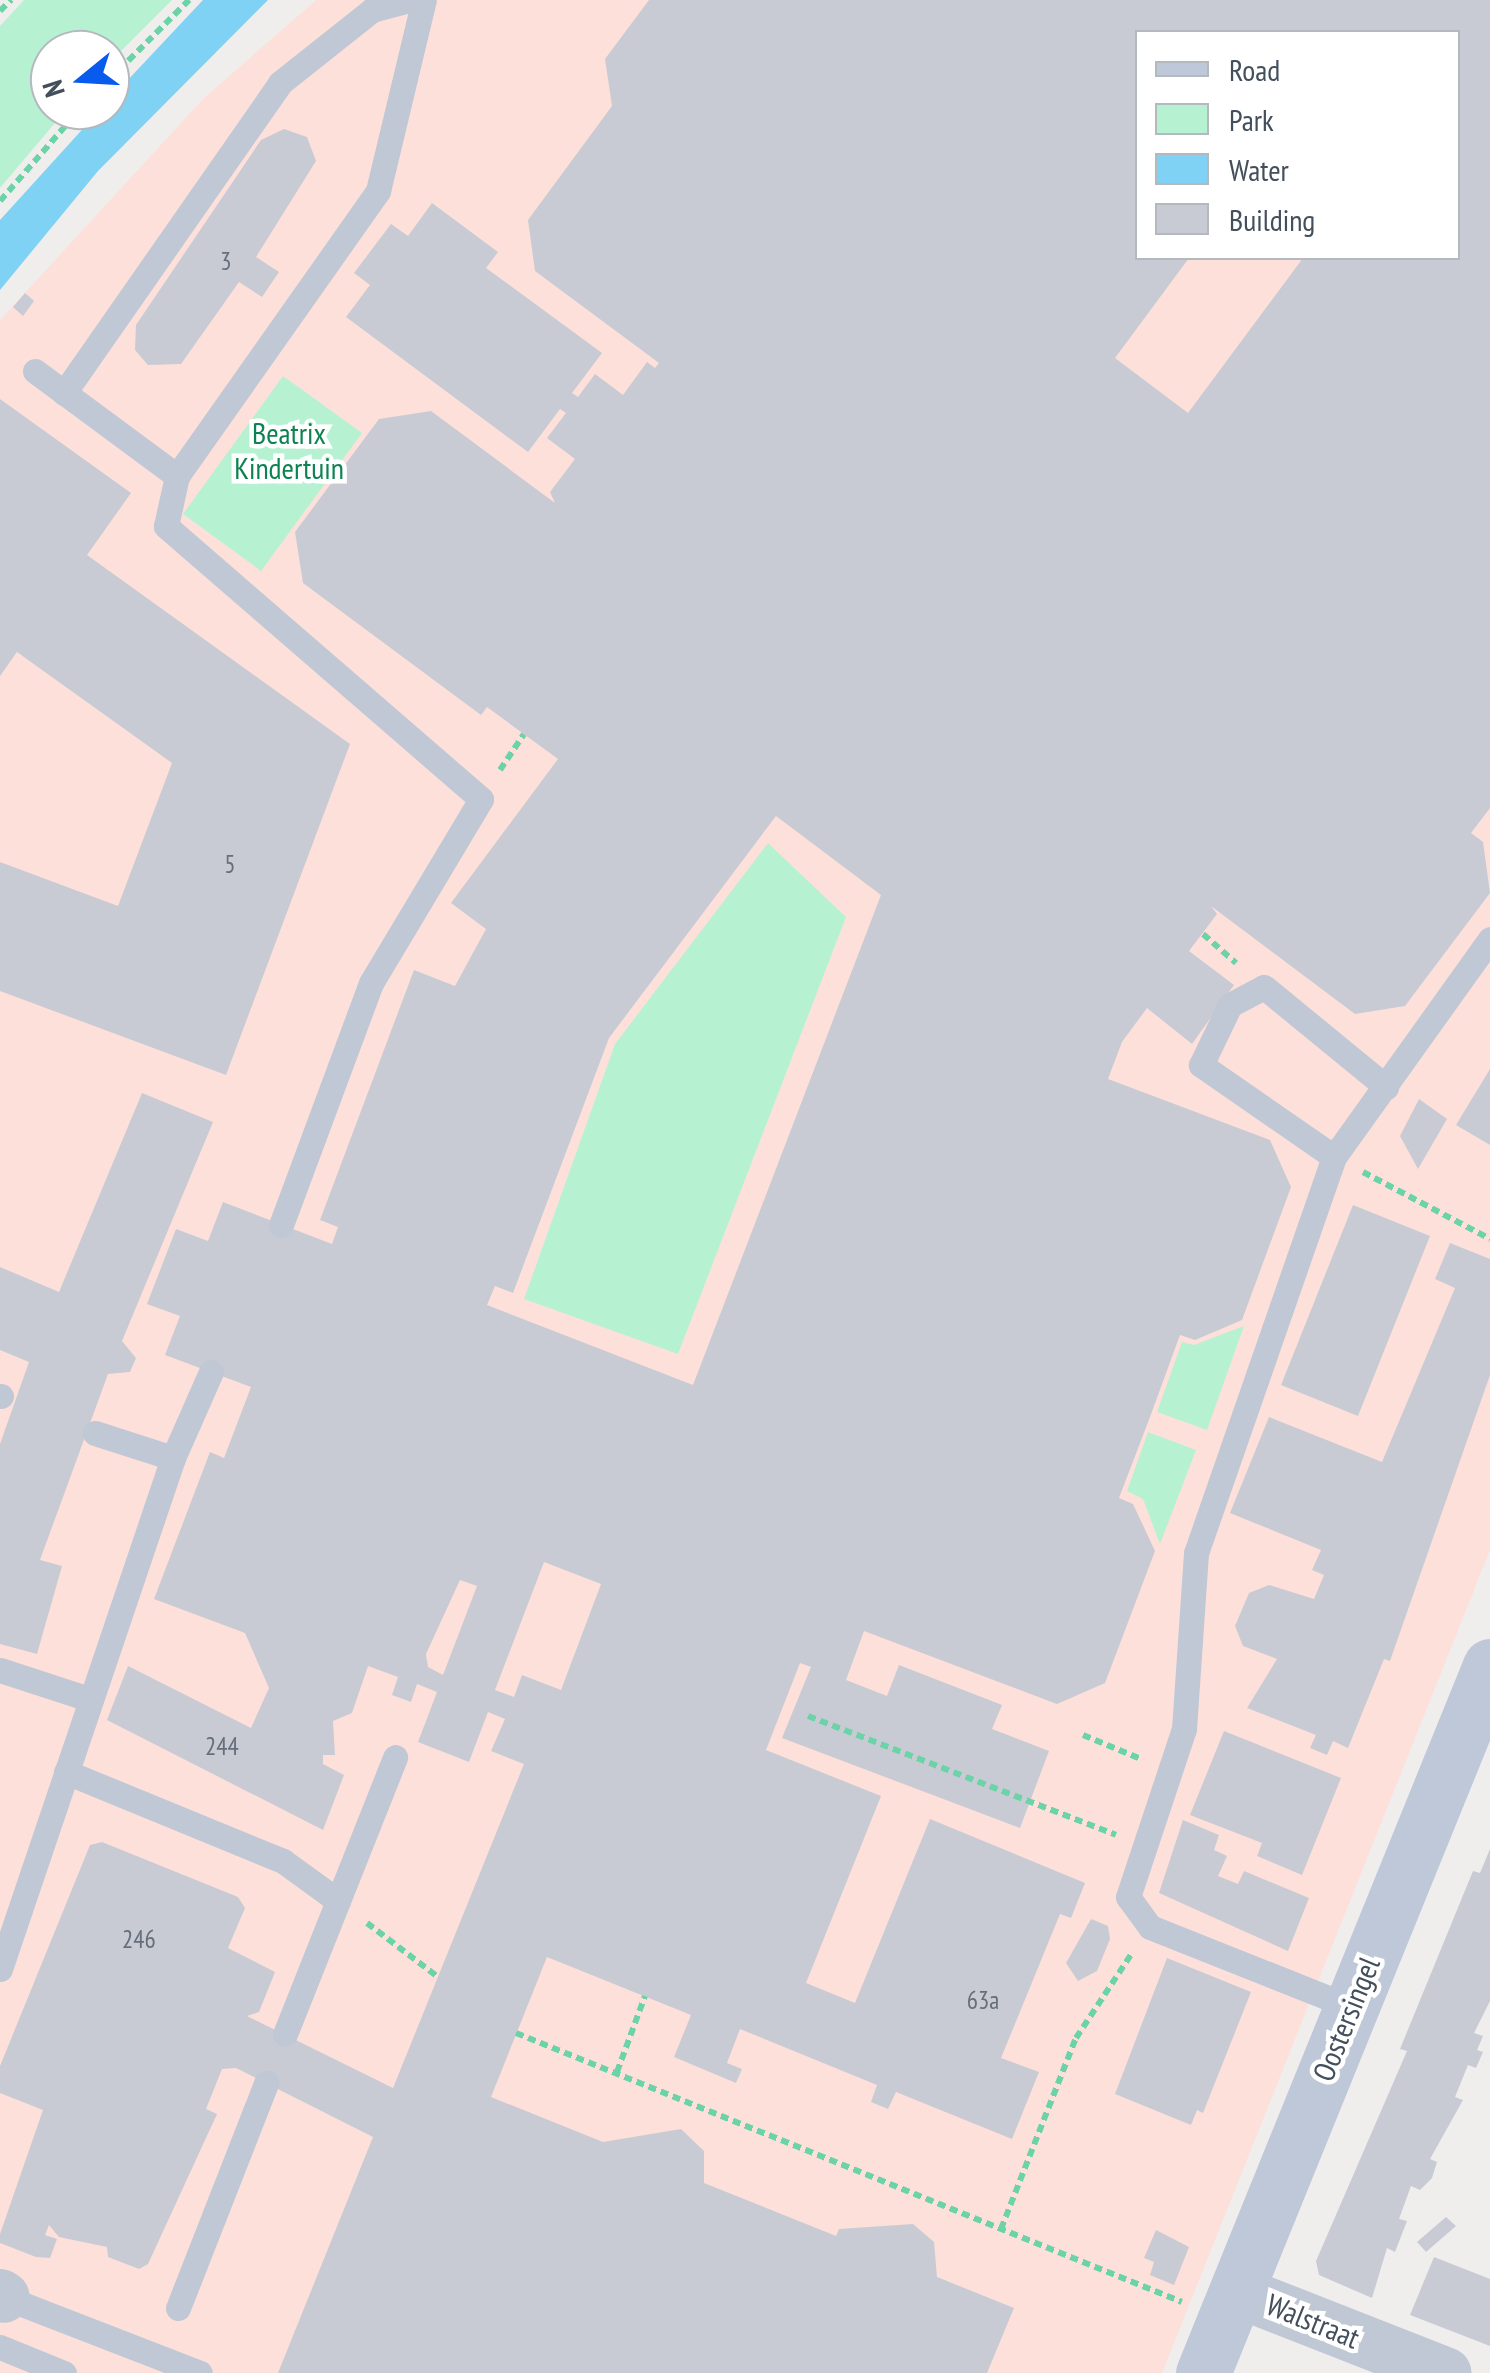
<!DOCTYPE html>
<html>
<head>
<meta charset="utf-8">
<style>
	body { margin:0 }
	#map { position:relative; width:1490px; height:2373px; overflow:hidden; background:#f0eded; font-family:"PT Sans Narrow",sans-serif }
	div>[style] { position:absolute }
	.medical>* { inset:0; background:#fde0da }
	.green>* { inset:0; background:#b6f2d2 }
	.water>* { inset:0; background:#7fd2f3 }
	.building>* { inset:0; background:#c8cbd4 }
	.path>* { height:6px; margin-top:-3px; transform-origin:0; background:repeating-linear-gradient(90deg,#6cd3a8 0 8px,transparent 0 13px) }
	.lane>* { height:25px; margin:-12.5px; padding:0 12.5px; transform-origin:12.5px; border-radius:12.5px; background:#bfc8d4 }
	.street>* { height:52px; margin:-26px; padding:0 26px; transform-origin:26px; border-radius:26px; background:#bfc8d4 }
	.secondary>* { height:55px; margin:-27.5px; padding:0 27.5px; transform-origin:27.5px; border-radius:27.5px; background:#bec8d8 }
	span { translate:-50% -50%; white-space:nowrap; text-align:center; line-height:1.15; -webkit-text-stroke:9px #fff; paint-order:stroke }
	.number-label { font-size:25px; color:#656e7a }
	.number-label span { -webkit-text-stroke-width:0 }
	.park-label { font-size:30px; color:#0e8352 }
	.street-label { font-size:30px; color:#444f5c }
	.legend { position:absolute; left:1135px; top:30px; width:325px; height:230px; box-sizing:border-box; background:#fff; border:2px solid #b4b9be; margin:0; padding:12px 18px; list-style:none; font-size:30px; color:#444f5c }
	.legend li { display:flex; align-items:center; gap:20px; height:50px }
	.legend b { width:50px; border:2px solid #b4b9be }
	.north { position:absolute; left:30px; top:30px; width:100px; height:100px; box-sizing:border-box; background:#fff; border:2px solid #b4b9be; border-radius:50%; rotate:252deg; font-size:28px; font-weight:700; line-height:40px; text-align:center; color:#444f5c }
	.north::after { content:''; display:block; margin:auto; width:35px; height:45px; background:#095bee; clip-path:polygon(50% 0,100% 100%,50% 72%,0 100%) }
</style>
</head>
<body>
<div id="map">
	<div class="medical">
		<div style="clip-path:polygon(evenodd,316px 0,1490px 0,1490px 1550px,1162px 2373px,0 2373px,0 320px,203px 99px,316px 0,1138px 32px,1458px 32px,1458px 258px,1138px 258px,1138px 32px)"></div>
	</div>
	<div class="green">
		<div style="clip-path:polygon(24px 0,172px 0,110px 62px,110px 50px,50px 50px,50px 110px,66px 110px,0 188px,0 26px)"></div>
		<div style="clip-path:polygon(283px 376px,362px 433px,261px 571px,183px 514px)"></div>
		<div style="clip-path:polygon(768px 843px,846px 917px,678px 1354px,524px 1299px,615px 1044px)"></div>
		<div style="clip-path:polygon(1244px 1326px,1207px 1430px,1157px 1412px,1182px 1342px,1194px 1345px)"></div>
		<div style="clip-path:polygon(1148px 1432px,1196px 1450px,1160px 1544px,1143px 1499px,1127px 1491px)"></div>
	</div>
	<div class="water">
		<div style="clip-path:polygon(203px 0,268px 0,98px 171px,0 290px,0 220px,100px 110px,110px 110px,110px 99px)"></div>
	</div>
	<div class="building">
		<div style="clip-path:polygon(evenodd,649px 0,1490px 0,1490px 808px,1471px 833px,1483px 842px,1490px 893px,1405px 1006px,1355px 1014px,1211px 906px,1217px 914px,1189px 951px,1234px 985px,1192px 1044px,1147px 1008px,1122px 1042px,1108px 1079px,1270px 1140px,1291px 1187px,1242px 1320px,1195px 1340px,1180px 1335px,1150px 1417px,1119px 1498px,1133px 1504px,1155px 1551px,1105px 1683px,1057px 1704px,864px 1631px,846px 1680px,887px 1696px,899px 1665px,1002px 1705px,992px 1729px,1049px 1751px,1020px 1828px,782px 1738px,811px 1667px,800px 1663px,766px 1750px,881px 1796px,806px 1983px,855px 2003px,930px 1819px,1085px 1883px,1071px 1918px,1060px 1914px,1001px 2058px,1039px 2072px,1012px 2139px,896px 2092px,888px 2109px,871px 2102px,877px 2085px,740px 2029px,727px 2063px,742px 2069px,736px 2083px,674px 2057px,691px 2015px,547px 1957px,491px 2097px,603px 2142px,681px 2129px,704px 2151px,704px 2183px,836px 2236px,839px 2229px,913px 2224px,934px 2242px,937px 2277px,1014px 2308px,987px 2373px,278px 2373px,373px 2137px,236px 2068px,222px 2069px,206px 2109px,217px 2114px,148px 2264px,139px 2269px,108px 2257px,107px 2247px,59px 2237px,49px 2225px,45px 2235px,57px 2239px,50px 2258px,36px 2257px,0 2243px,0 2234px,43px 2110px,0 2093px,0 2066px,90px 1845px,102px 1842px,238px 1897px,245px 1908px,228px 1948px,275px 1972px,259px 2012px,247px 2016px,393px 2088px,524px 1764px,491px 1751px,505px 1719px,488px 1712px,469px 1762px,418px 1742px,437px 1692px,417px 1684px,411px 1702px,392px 1695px,398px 1677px,368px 1666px,352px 1713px,333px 1721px,335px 1755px,323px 1755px,323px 1764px,344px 1775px,323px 1830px,107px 1720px,128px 1666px,251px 1728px,269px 1688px,245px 1633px,154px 1599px,210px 1452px,224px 1458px,251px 1387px,165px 1355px,180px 1316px,147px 1304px,176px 1229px,208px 1241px,223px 1202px,332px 1244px,338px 1227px,320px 1220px,414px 970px,455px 986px,486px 929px,451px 903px,558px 759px,487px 707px,481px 715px,303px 583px,295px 532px,379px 419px,431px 411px,555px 503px,550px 492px,575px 459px,547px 438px,566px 413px,560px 409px,528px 452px,346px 317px,370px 285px,354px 273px,391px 224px,408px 236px,432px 203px,498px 252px,486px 268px,602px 353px,572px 393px,578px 397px,595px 374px,623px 395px,647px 362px,655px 368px,659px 363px,535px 271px,528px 220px,612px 106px,605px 59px,649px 0,1138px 32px,1458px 32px,1458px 258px,1303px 258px,1188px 413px,1115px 358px,1189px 258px,1138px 258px,1138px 32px,649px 0,776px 816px,881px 895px,693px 1385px,487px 1305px,495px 1286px,513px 1293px,609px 1038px,776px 816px,649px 0,544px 1562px,601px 1584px,561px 1690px,522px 1675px,514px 1697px,495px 1690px,544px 1562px,649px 0,460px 1580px,477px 1586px,443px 1675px,428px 1667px,426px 1654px,460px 1580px)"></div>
		<div style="clip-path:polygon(284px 129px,307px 137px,316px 161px,256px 257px,279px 272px,262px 297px,239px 282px,181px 364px,148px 365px,135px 350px,136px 325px,261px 140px)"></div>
		<div style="clip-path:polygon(25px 293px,34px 301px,23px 316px,13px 307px)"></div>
		<div style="clip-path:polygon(0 399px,131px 493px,87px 555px,350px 744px,226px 1075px,0 991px,0 862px,118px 906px,172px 763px,17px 652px,0 676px)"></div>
		<div style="clip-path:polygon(1490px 1069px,1490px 1145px,1456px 1125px)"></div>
		<div style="clip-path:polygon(142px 1093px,213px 1122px,122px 1341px,136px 1358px,130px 1372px,108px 1374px,40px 1560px,62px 1566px,37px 1654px,0 1644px,0 1444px,29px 1362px,0 1350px,0 1267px,59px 1292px)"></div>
		<div style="clip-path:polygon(1419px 1099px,1447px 1119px,1418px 1169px,1400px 1136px)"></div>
		<div style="clip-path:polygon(1353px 1205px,1430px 1236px,1358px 1416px,1281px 1385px)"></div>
		<div style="clip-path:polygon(1450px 1243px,1490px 1259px,1490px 1375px,1390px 1661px,1384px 1659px,1348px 1748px,1333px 1741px,1327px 1755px,1310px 1748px,1316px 1735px,1247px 1708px,1277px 1659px,1243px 1646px,1235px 1626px,1249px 1593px,1269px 1585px,1314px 1599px,1324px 1575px,1312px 1570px,1321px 1550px,1230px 1513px,1269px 1417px,1382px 1462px,1455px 1288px,1435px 1279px)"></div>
		<div style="clip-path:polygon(1224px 1731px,1341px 1778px,1302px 1875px,1257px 1856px,1262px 1843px,1190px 1815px)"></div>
		<div style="clip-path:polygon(1183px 1820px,1219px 1835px,1214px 1850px,1227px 1856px,1218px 1876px,1238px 1884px,1244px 1871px,1309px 1898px,1288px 1951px,1159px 1893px)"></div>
		<div style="clip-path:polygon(1490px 1849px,1490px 2001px,1474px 2033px,1483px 2036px,1477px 2050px,1483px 2052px,1476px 2068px,1468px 2065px,1455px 2097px,1463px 2100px,1430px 2159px,1437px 2162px,1432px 2178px,1420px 2190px,1411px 2186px,1399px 2219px,1407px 2221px,1395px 2252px,1387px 2248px,1372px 2298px,1319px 2275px,1316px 2261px,1407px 2051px,1400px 2049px,1473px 1871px,1480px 1873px)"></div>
		<div style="clip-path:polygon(1091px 1919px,1108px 1926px,1110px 1939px,1097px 1971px,1078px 1981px,1066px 1963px)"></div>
		<div style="clip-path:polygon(1167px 1958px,1251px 1992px,1203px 2113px,1197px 2110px,1191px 2125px,1115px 2094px)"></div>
		<div style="clip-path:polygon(1446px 2217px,1456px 2226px,1426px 2252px,1417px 2242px)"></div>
		<div style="clip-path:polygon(1156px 2230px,1189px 2247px,1174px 2285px,1150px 2275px,1154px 2262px,1144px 2258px)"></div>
		<div style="clip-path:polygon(1434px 2257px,1490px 2279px,1490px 2346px,1410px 2315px)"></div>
	</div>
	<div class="path">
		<div style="left:0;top:11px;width:16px;rotate:-45deg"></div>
		<div style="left:110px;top:79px;width:112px;rotate:-45deg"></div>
		<div style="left:0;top:201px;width:121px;rotate:-49deg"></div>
		<div style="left:500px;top:770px;width:43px;rotate:-56.3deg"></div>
		<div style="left:1203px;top:934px;width:44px;rotate:41.3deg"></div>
		<div style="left:1363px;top:1172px;width:144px;rotate:27.8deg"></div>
		<div style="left:808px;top:1716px;width:330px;rotate:21.1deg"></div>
		<div style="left:1083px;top:1735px;width:63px;rotate:22.5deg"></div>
		<div style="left:367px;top:1923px;width:89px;rotate:37.3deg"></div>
		<div style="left:516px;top:2033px;width:718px;rotate:21.99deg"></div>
		<div style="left:617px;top:2072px;width:81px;rotate:-69.8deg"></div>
		<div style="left:1001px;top:2229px;width:205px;rotate:-68.6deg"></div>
		<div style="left:1076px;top:2038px;width:102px;rotate:-56.6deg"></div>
	</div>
	<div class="lane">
		<div style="left:35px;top:371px;width:177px;rotate:36.5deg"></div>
		<div style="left:64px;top:393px;width:378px;rotate:-55.1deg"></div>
		<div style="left:280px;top:83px;width:117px;rotate:-38.4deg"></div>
		<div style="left:372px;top:10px;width:39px;rotate:-15deg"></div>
		<div style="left:1334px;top:1157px;width:162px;rotate:-145.3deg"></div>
		<div style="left:1201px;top:1065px;width:67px;rotate:-64.2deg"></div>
		<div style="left:1230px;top:1005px;width:38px;rotate:-28deg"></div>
		<div style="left:1264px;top:987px;width:158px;rotate:39.3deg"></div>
		<div style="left:281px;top:1225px;width:258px;rotate:-69.6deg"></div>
		<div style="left:371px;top:983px;width:214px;rotate:-59.1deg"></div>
		<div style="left:481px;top:799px;width:417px;rotate:-139.1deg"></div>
		<div style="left:166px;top:526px;width:51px;rotate:-77.6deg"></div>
		<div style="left:177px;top:476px;width:349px;rotate:-54.8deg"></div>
		<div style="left:378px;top:191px;width:196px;rotate:-76.5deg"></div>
		<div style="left:0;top:1396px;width:1px"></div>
		<div style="left:95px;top:1433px;width:82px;rotate:17.8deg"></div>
		<div style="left:0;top:1670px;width:94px;rotate:18deg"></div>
		<div style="left:66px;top:1772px;width:235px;rotate:22.3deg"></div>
		<div style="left:283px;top:1861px;width:68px;rotate:36deg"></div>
		<div style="left:0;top:1969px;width:539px;rotate:-71.3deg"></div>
		<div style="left:173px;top:1458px;width:94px;rotate:-66.2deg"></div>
		<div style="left:1351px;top:2007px;width:216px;rotate:-158.3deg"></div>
		<div style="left:1150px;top:1927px;width:37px;rotate:-126deg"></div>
		<div style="left:1128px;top:1897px;width:177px;rotate:-71.6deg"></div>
		<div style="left:1184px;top:1729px;width:176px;rotate:-86.1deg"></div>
		<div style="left:1196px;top:1553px;width:419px;rotate:-70.8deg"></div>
		<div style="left:1334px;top:1157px;width:268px;rotate:-54.4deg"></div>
		<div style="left:285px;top:2034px;width:298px;rotate:-68.3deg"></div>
		<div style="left:4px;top:2297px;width:210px;rotate:21.2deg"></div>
		<div style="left:178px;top:2308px;width:242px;rotate:-68.6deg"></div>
		<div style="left:0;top:2347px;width:69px;rotate:22.1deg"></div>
	</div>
	<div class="street">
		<div style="left:1236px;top:2291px;width:225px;rotate:21.4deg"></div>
		<div style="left:0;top:2295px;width:4px;rotate:27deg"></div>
	</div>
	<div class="secondary">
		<div style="left:1203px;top:2373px;width:763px;rotate:-67.91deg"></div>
	</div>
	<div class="number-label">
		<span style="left:226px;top:261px">3</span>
		<span style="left:230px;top:864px">5</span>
		<span style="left:222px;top:1746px">244</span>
		<span style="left:139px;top:1939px">246</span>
		<span style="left:983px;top:2000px">63a</span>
	</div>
	<div class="park-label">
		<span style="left:289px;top:450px">Beatrix<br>Kindertuin</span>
	</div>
	<div class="street-label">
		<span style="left:1346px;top:2019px;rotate:-68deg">Oostersingel</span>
		<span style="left:1313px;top:2321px;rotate:22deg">Walstraat</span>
	</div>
	<ul class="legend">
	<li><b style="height:12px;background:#bec8d8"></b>Road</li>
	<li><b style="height:28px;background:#b6f2d2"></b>Park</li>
	<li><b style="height:28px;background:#7fd2f3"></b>Water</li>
	<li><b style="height:28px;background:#c8cbd4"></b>Building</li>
	</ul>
	<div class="north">N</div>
</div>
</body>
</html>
